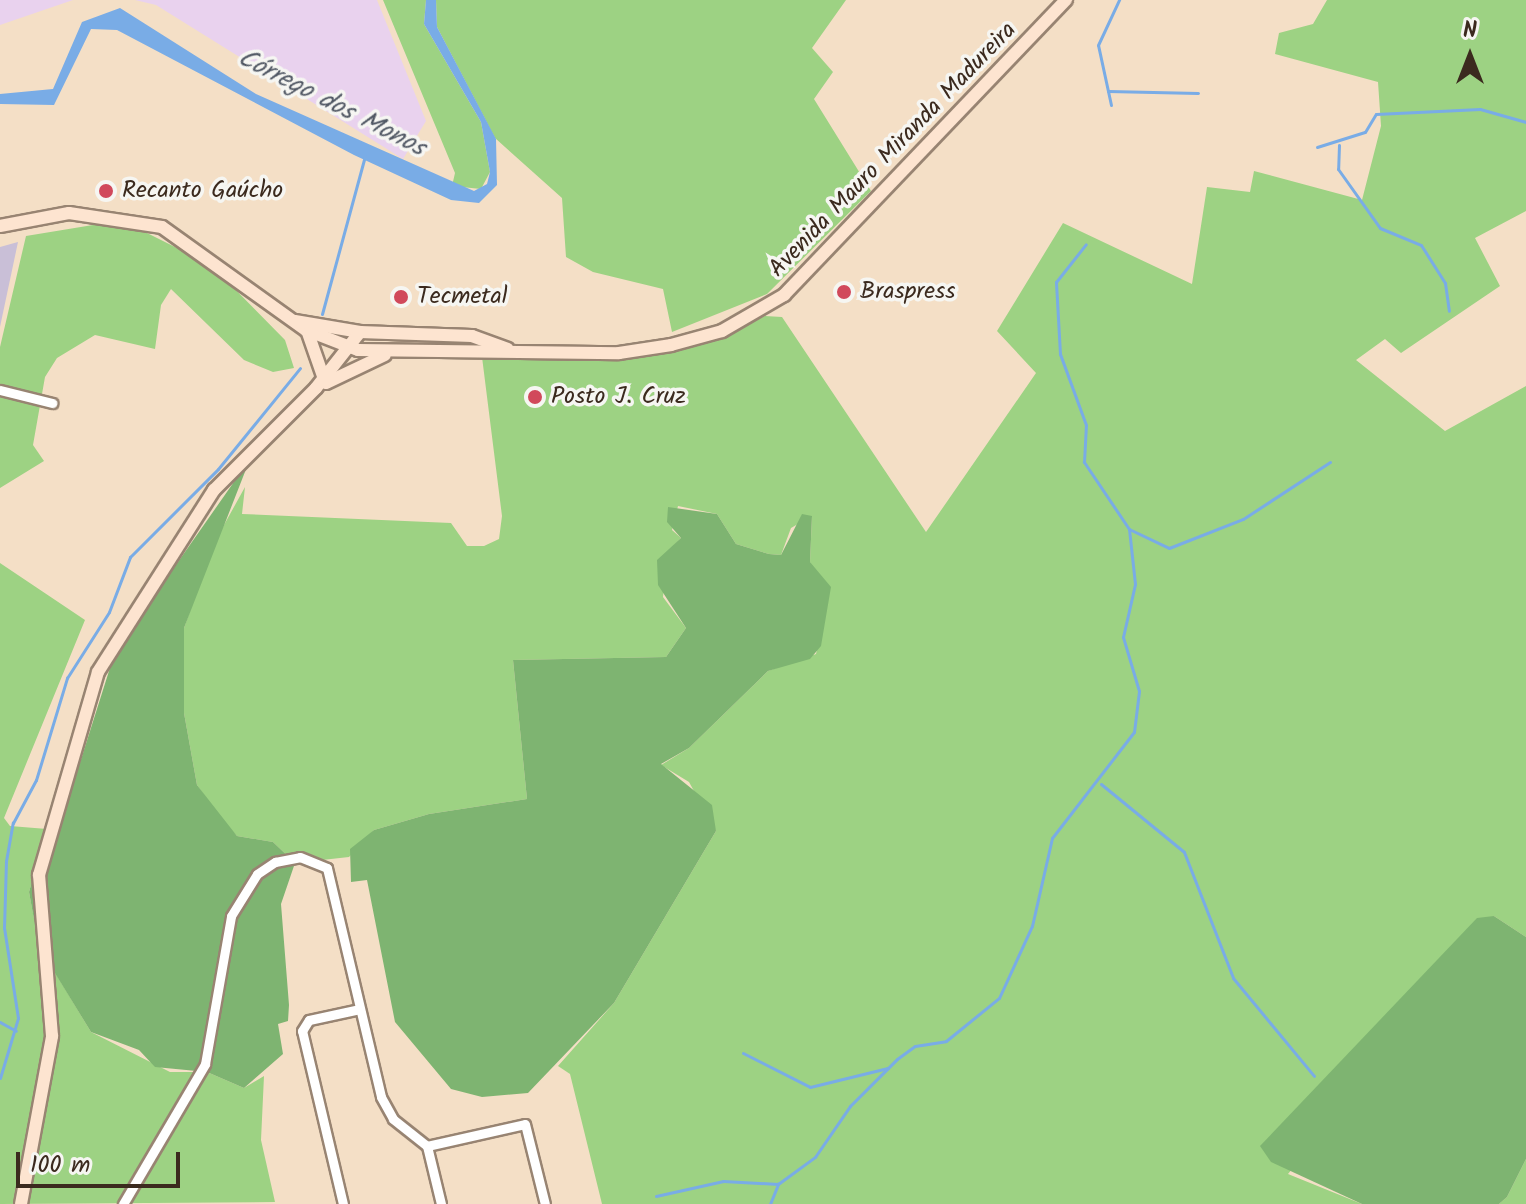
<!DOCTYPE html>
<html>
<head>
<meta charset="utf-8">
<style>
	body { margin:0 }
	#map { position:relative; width:1526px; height:1204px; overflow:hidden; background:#f4dfc6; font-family:Kalam,sans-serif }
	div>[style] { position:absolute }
	.built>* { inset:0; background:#e9d2ee }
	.industrial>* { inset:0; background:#c9bfd7 }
	.green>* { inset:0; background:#9dd283 }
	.forest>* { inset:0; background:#7eb471 }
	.water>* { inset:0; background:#79ace6 }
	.stream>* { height:3px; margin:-1.5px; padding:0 1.5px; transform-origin:1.5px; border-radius:1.5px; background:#79ace6 }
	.roads { filter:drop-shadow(2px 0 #988472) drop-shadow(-2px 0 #988472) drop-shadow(0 2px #988472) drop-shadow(0 -2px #988472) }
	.street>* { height:9px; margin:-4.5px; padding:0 4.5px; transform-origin:4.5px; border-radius:4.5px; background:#fff }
	.secondary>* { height:12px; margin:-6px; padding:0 6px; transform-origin:6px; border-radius:6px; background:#fde4d0 }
	.dots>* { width:22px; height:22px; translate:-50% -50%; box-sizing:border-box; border:4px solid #f6f6f2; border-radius:50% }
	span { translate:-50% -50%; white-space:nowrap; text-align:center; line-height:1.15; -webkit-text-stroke:7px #f6f6f2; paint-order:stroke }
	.street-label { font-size:24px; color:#3b2a1e }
	.poi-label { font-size:24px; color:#3b2a1e }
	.left { translate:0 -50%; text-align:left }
	.water-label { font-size:26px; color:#515864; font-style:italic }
	.north { position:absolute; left:1430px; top:16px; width:80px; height:80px; -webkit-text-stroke:6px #f6f6f2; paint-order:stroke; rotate:0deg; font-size:22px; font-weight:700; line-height:32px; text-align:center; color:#3b2a1e }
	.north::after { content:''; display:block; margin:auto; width:28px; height:36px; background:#3b2a1e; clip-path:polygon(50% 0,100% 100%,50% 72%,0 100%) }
	.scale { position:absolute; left:16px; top:1152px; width:164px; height:36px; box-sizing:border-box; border:4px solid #3b2a1e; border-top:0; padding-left:10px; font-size:24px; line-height:28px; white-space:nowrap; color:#3b2a1e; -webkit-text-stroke:6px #f6f6f2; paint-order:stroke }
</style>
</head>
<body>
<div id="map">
	<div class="built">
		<div style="clip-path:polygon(0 0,73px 0,0 25px)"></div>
		<div style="clip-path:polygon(135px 0,377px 0,426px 121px,403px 159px,156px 5px)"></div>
	</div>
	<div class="industrial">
		<div style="clip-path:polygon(18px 242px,0 327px,0 247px)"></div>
	</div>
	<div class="green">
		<div style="clip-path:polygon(383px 0,426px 0,424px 24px,481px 122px,490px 172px,481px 189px,452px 186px,455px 173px)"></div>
		<div style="clip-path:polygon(436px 0,846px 0,812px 48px,833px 72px,814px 99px,871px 191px,767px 294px,672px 332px,663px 289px,593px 272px,566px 257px,562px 198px,495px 138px,437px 27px)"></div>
		<div style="clip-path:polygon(1327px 0,1526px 0,1526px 211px,1475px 238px,1500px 286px,1401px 353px,1385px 339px,1356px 360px,1445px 431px,1526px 386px,1526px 937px,1494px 916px,1288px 1174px,1362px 1204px,602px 1204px,570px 1074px,558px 1066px,614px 1003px,716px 831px,689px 782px,661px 765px,689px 748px,768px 671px,816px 654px,826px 608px,810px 562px,812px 516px,791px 528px,781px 555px,769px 554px,736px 544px,717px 514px,678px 506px,672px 530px,681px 538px,668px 552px,663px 597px,686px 628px,666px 657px,513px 660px,527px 799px,429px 814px,374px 830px,349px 857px,295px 863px,273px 842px,237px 836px,221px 819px,197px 785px,184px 713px,184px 628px,214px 543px,245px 487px,242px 514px,451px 523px,467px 546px,484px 546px,499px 539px,502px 516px,482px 357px,640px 357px,702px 343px,765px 316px,782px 317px,926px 532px,1036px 373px,997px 331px,1063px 223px,1192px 284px,1207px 187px,1250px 192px,1254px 171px,1362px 200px,1381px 126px,1378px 82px,1275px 54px,1279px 33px,1313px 24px)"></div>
		<div style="clip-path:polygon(99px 224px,147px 233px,211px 265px,285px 340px,294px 368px,273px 372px,244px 360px,171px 289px,161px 305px,155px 349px,95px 335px,57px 358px,45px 377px,33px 445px,44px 461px,0 488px,0 347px,26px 236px)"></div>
		<div style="clip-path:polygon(0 563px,85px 620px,4px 818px,10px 826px,47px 829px,29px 892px,39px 946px,91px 1032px,170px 1072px,207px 1072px,244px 1088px,264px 1076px,261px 1140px,275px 1202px,0 1204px)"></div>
		<div style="clip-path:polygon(1526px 1159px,1526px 1204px,1499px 1204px,1507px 1197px)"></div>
	</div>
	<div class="forest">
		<div style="clip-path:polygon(250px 459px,184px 628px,184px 713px,197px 785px,237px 836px,273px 842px,295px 863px,281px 904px,289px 1005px,288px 1021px,278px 1024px,283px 1054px,244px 1088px,207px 1072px,155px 1067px,139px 1050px,91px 1032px,39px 947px,29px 892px,47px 829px,59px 829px,115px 652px)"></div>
		<div style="clip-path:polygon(668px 507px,717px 514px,736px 544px,769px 554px,781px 555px,802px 514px,812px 516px,810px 562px,831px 587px,821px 646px,810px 659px,768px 671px,689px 748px,661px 764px,712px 805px,716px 831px,614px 1003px,528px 1093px,482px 1097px,451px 1089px,395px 1022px,367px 880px,351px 882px,350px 849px,374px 830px,429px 814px,527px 799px,513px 660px,666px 657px,686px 628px,658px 585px,657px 560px,681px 538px,667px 522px)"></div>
		<div style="clip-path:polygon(1494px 916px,1526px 937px,1526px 1159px,1507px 1197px,1499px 1204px,1362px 1204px,1271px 1162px,1260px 1146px,1477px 918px)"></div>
	</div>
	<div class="water">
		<div style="clip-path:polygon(426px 0,436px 0,437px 27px,496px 139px,497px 185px,479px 203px,451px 200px,354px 155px,117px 30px,91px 29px,54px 105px,0 104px,0 94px,53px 89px,82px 22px,120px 8px,256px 94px,474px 191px,487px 184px,490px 172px,481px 122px,424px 24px)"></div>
	</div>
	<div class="stream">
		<div style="left:1108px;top:91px;width:90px;rotate:1.3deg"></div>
		<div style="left:1111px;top:105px;width:61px;rotate:-102.2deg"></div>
		<div style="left:1098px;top:45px;width:50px;rotate:-65deg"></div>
		<div style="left:1339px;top:145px;width:24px;rotate:92deg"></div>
		<div style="left:1338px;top:169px;width:72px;rotate:54.6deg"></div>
		<div style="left:1380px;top:228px;width:44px;rotate:22.5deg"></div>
		<div style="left:1421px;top:245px;width:45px;rotate:57.7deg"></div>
		<div style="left:1445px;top:283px;width:28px;rotate:82deg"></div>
		<div style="left:1317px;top:147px;width:50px;rotate:-17.4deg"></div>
		<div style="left:1365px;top:132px;width:21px;rotate:-59deg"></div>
		<div style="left:1376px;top:114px;width:104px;rotate:-2.8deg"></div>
		<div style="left:1480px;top:109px;width:48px;rotate:15.8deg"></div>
		<div style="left:322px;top:314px;width:164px;rotate:-74.8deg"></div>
		<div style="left:1129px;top:529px;width:44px;rotate:25.4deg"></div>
		<div style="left:1169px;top:548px;width:79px;rotate:-21.4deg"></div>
		<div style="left:1243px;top:519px;width:104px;rotate:-33.2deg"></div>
		<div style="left:1101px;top:784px;width:107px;rotate:39.3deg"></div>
		<div style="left:1184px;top:852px;width:135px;rotate:68.7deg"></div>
		<div style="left:1233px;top:978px;width:127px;rotate:50.4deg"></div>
		<div style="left:0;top:1022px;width:18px;rotate:29deg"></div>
		<div style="left:743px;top:1053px;width:75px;rotate:26.9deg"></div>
		<div style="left:810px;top:1087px;width:80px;rotate:-13.7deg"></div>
		<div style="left:0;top:1078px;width:63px;rotate:-73.3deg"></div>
		<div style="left:18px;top:1018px;width:91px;rotate:-98.8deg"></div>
		<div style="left:4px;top:928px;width:67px;rotate:-88.3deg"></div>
		<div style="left:6px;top:861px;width:39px;rotate:-80deg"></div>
		<div style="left:13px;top:823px;width:49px;rotate:-61.9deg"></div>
		<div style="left:36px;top:780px;width:107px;rotate:-73.1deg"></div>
		<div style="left:67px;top:678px;width:78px;rotate:-57.5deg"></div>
		<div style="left:109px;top:612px;width:59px;rotate:-69.1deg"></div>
		<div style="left:130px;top:557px;width:124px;rotate:-45deg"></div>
		<div style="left:218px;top:469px;width:130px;rotate:-50.9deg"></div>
		<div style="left:656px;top:1196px;width:69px;rotate:-12.6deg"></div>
		<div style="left:723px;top:1181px;width:55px;rotate:3.1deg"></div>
		<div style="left:770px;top:1204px;width:22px;rotate:-68deg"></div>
		<div style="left:778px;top:1184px;width:46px;rotate:-36.1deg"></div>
		<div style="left:815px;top:1157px;width:62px;rotate:-55.5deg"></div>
		<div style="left:850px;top:1106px;width:66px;rotate:-45deg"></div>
		<div style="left:897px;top:1059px;width:22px;rotate:-36deg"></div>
		<div style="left:915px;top:1046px;width:31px;rotate:-9deg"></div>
		<div style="left:946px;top:1041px;width:68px;rotate:-39.1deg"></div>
		<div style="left:999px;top:998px;width:79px;rotate:-65.4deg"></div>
		<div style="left:1032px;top:926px;width:90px;rotate:-77.2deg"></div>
		<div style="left:1052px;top:838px;width:134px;rotate:-52.3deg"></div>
		<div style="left:1134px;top:732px;width:41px;rotate:-83deg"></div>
		<div style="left:1139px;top:691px;width:56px;rotate:-106.5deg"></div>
		<div style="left:1123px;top:637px;width:54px;rotate:-77.2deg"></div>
		<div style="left:1135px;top:584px;width:55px;rotate:-96.2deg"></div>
		<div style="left:1129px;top:529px;width:81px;rotate:-123.9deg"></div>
		<div style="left:1084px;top:462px;width:37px;rotate:-87deg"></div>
		<div style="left:1086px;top:425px;width:76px;rotate:-110.1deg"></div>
		<div style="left:1060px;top:354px;width:72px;rotate:-93.2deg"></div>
		<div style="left:1056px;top:282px;width:48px;rotate:-51.7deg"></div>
	</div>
	<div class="roads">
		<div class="street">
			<div style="left:0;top:390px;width:54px;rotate:14deg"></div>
			<div style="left:427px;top:1146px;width:100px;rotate:-12.7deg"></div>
			<div style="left:525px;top:1124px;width:82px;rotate:76deg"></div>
			<div style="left:427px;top:1146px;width:60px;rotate:76.4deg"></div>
			<div style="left:123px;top:1204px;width:162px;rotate:-59.6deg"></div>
			<div style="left:205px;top:1064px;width:150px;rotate:-80deg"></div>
			<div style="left:231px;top:916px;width:49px;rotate:-58.2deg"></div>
			<div style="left:257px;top:874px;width:22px;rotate:-34deg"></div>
			<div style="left:275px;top:862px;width:25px;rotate:-11deg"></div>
			<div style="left:300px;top:857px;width:29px;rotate:22deg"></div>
			<div style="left:327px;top:868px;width:235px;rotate:76.7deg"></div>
			<div style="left:381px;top:1097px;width:25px;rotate:61deg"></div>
			<div style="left:393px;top:1119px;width:43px;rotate:38.5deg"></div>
			<div style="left:343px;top:1204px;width:178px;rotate:-103.3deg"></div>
			<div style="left:302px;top:1031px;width:13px;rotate:-58deg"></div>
			<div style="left:309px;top:1020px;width:52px;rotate:-12.2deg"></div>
		</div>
		<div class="secondary">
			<div style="left:0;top:226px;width:70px;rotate:-10.7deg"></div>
			<div style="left:69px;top:213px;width:94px;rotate:8.6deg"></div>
			<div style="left:162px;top:227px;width:177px;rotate:35.6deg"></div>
			<div style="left:306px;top:330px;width:56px;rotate:21deg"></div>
			<div style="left:358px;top:350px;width:261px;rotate:0.7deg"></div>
			<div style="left:619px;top:353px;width:53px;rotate:-8.7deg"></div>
			<div style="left:671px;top:345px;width:53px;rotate:-15.4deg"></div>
			<div style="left:722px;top:331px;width:72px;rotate:-30.1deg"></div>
			<div style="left:784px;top:295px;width:408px;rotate:-46.3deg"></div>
			<div style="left:295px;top:321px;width:66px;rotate:9.6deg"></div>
			<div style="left:360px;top:332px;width:112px;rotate:2deg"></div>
			<div style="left:472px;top:336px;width:38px;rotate:20deg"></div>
			<div style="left:308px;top:333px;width:49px;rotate:70.8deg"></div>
			<div style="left:326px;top:383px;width:65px;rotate:-25.4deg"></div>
			<div style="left:21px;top:1204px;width:171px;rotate:-79.5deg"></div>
			<div style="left:52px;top:1036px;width:162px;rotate:-94.6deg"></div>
			<div style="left:39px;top:875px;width:211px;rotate:-73.8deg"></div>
			<div style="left:98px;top:672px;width:216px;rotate:-57.5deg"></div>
			<div style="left:214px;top:490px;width:144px;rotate:-45deg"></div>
			<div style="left:316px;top:388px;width:71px;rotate:-51.8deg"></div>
		</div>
	</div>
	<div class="dots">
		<div style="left:106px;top:191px;background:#d1495b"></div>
		<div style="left:844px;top:292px;background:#d1495b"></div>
		<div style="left:401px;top:297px;background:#d1495b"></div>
		<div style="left:535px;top:397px;background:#d1495b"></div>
	</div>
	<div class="street-label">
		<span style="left:893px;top:150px;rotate:-46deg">Avenida Mauro Miranda Madureira</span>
	</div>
	<div class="poi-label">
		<span class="left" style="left:122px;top:191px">Recanto Gaúcho</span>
		<span class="left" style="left:860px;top:292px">Braspress</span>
		<span class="left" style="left:417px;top:297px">Tecmetal</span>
		<span class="left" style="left:551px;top:397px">Posto J. Cruz</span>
	</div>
	<div class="water-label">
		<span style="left:331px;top:104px;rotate:27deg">Córrego dos Monos</span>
	</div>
	<div class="north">N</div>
	<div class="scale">100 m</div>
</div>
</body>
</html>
